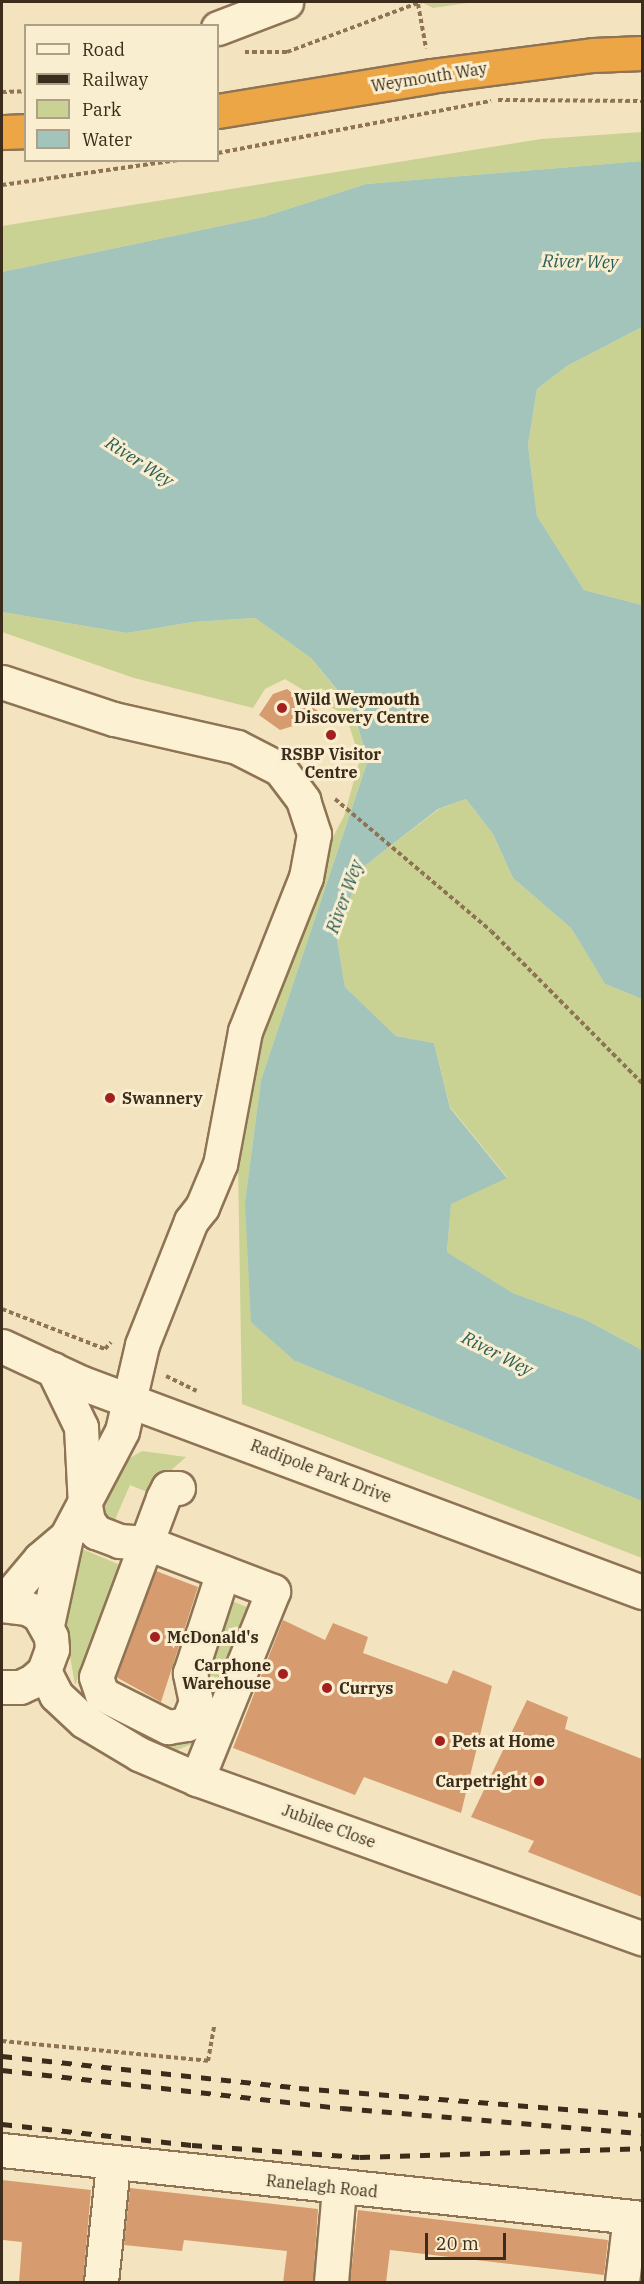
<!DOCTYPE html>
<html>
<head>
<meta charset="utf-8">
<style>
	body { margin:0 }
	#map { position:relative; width:644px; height:2284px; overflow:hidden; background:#f3e4bf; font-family:"IBM Plex Serif",serif }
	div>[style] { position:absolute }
	.green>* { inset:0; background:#c9d292 }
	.water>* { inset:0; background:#a3c4bb }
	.building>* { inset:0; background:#d69c70 }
	.path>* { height:4px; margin-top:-2px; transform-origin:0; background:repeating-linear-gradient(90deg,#8e7455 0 4.5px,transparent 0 7.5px) }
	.roads { filter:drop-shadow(2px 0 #8e7455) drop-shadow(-2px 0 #8e7455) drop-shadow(0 2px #8e7455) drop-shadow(0 -2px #8e7455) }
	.minor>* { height:33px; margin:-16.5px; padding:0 16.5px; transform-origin:16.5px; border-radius:16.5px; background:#fdf1d3 }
	.highway>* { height:33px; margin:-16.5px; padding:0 16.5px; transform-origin:16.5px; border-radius:16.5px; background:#eda645 }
	.rail>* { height:4.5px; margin-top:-2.25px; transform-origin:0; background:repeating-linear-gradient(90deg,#3c2c1b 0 10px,transparent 0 20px) }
	.dots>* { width:16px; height:16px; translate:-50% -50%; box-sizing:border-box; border:3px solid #f9eecf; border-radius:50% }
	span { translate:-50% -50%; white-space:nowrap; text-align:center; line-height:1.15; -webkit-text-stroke:6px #f9eecf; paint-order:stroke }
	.street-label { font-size:16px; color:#3c2c1b }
	.poi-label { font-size:16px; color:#3c2c1b; font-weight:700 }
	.left { translate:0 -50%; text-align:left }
	.right { translate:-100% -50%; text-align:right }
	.water-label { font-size:18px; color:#295d5b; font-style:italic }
	.frame { position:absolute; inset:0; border:3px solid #3c2c1b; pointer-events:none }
	.legend { position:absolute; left:24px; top:24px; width:195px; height:138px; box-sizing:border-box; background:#f9eecf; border:2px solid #ada087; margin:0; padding:8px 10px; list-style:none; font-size:18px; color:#3c2c1b }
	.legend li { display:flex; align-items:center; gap:12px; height:30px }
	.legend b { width:30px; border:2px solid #ada087 }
	.scale { position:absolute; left:425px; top:2233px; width:81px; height:27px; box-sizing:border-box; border:3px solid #3c2c1b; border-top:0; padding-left:8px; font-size:18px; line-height:21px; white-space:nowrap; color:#3c2c1b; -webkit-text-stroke:4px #f9eecf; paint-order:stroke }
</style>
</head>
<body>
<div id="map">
	<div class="green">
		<div style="clip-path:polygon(421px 2px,474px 2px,433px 8px)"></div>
		<div style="clip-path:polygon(642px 132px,642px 161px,366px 184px,263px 217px,2px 272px,2px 226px,541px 139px)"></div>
		<div style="clip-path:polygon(642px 327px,642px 605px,584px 590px,537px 516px,528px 445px,537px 389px,567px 366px)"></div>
		<div style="clip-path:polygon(2px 612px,127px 633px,193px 622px,255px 618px,311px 658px,352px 709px,368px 760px,261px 1080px,245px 1202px,295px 1361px,642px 1501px,642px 1558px,242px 1404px,238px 1164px,248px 1082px,268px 1010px,320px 862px,344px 816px,360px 759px,346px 716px,285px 679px,265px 689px,253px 708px,134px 678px,2px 632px)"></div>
		<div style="clip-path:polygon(466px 799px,493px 834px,513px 878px,571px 928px,605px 984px,642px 999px,642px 1350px,586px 1320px,513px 1293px,447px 1252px,451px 1203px,507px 1177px,450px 1107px,434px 1043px,396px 1036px,345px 987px,336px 934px,362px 868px,439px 809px)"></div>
		<div style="clip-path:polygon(142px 1451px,186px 1457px,147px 1492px,130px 1485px,114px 1522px,99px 1516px,119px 1472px,130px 1458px)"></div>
		<div style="clip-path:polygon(75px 1546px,125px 1567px,75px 1685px,64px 1622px)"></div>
		<div style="clip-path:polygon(227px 1599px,252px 1609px,200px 1735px,192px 1744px,177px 1750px,158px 1747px,87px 1703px,83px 1692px,175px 1718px)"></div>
	</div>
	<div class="water">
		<div style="clip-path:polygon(642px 161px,642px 327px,567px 366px,537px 389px,528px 445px,537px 516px,584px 590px,642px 605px,642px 999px,605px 984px,571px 928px,513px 878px,493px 834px,466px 799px,438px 809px,362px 868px,336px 934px,345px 987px,396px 1036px,434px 1043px,450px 1108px,507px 1178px,451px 1204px,447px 1252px,513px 1293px,586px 1320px,642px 1350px,642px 1501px,295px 1361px,251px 1322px,245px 1202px,261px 1080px,368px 760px,352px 708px,311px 658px,255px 618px,193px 622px,127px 633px,2px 612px,2px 272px,263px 217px,366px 184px)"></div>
	</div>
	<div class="building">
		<div style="clip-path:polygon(287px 689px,304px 702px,326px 716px,280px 730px,259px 715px,273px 694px)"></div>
		<div style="clip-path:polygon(156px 1571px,198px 1587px,161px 1702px,116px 1677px)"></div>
		<div style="clip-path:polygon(283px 1620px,325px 1640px,333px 1623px,368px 1637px,363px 1653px,447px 1684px,453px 1670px,492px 1686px,461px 1813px,364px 1777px,355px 1795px,233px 1748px)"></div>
		<div style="clip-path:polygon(527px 1700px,568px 1717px,565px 1729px,642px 1759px,642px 1897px,528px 1852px,534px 1841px,471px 1817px)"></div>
		<div style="clip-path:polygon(2px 2180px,91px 2190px,83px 2283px,19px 2283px,22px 2242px,3px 2240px)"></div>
		<div style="clip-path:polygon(130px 2188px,318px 2209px,313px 2283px,283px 2283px,287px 2251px,184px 2240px,182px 2251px,124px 2245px)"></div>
		<div style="clip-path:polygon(358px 2210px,608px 2240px,604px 2275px,390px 2250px,386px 2283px,350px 2283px)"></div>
	</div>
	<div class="path">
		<div style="left:418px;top:4px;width:45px;rotate:79.7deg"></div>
		<div style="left:245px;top:52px;width:42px"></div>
		<div style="left:287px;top:52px;width:143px;rotate:-20.5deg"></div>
		<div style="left:2px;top:92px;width:24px;rotate:-2deg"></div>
		<div style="left:498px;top:100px;width:144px;rotate:0.4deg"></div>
		<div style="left:218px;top:153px;width:278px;rotate:-10.8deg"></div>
		<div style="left:2px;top:185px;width:178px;rotate:-8.1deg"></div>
		<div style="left:335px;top:799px;width:204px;rotate:40.2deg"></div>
		<div style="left:491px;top:931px;width:214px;rotate:45.2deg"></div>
		<div style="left:2px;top:1309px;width:110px;rotate:21.2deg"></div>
		<div style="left:105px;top:1349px;width:9px;rotate:-49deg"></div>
		<div style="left:166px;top:1376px;width:34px;rotate:26deg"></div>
		<div style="left:2px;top:2041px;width:207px;rotate:5.5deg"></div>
		<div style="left:208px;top:2061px;width:35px;rotate:-80deg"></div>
	</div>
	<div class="roads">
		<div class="minor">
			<div style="left:218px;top:28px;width:73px;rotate:-20.9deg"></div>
			<div style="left:2px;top:682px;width:118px;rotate:18.3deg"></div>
			<div style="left:114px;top:719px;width:126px;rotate:12.8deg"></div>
			<div style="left:237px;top:747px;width:48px;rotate:27.1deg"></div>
			<div style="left:280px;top:769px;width:39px;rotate:53deg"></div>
			<div style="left:303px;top:800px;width:36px;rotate:72deg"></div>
			<div style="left:314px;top:834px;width:44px;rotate:100.5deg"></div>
			<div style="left:306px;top:877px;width:166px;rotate:111.6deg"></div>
			<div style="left:245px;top:1031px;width:135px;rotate:100.6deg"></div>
			<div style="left:220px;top:1164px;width:47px;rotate:112.7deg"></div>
			<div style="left:202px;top:1207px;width:18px;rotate:128deg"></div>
			<div style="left:191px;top:1221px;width:133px;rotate:111.6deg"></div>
			<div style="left:142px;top:1345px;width:88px;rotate:103.1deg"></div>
			<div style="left:122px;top:1431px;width:120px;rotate:117.8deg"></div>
			<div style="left:66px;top:1537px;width:34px;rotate:140deg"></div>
			<div style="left:40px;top:1559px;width:59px;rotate:130.2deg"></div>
			<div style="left:2px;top:1346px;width:88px;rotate:24.8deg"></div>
			<div style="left:82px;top:1383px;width:598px;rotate:20.47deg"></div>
			<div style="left:53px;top:1369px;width:64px;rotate:64.2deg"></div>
			<div style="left:81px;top:1427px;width:79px;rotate:87.1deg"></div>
			<div style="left:85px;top:1506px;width:15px;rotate:79deg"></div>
			<div style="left:88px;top:1521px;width:14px;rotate:54deg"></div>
			<div style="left:96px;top:1532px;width:25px;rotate:21deg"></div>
			<div style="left:119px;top:1541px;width:28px;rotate:4deg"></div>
			<div style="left:147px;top:1543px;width:135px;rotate:20.9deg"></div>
			<div style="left:273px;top:1591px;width:203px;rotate:112deg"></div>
			<div style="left:178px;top:1488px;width:10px;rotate:180deg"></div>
			<div style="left:168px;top:1488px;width:11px;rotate:117deg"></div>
			<div style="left:163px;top:1498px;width:191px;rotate:110.5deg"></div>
			<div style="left:96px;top:1677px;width:18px;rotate:71deg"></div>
			<div style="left:102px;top:1694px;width:74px;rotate:26.6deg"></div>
			<div style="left:168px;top:1727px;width:19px;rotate:-9deg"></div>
			<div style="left:187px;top:1724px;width:24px;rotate:-68deg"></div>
			<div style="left:196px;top:1702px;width:30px;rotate:-102deg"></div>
			<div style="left:190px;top:1673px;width:106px;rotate:-71.9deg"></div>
			<div style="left:2px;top:1605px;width:25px;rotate:7deg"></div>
			<div style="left:27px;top:1608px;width:14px;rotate:30deg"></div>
			<div style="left:39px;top:1615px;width:25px;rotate:61deg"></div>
			<div style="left:51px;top:1637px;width:12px;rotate:85deg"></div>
			<div style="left:52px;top:1649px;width:23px;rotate:110deg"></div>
			<div style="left:44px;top:1671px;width:15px;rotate:138deg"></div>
			<div style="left:33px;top:1681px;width:14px;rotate:155deg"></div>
			<div style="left:20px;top:1687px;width:18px;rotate:180deg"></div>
			<div style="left:47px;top:1625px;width:90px;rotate:-77.8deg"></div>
			<div style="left:44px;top:1671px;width:27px;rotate:63deg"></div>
			<div style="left:56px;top:1695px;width:38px;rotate:43deg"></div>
			<div style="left:84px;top:1721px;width:64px;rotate:31deg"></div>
			<div style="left:139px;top:1754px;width:63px;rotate:23.3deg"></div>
			<div style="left:197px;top:1779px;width:473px;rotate:19.7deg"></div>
			<div style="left:2px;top:2150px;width:644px;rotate:6.06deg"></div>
			<div style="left:101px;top:2282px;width:120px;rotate:-84.2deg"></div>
			<div style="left:331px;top:2282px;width:93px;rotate:-85.1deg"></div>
			<div style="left:622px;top:2282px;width:65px;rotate:-83deg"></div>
		</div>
		<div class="highway">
			<div style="left:218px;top:111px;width:216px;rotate:-9.3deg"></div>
			<div style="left:431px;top:76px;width:163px;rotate:-7.4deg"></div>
			<div style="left:593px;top:55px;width:49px;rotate:-2.3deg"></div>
			<div style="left:2px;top:132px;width:24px;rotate:-2deg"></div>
		</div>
	</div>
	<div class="rail">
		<div style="left:2px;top:2056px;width:299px;rotate:6.1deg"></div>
		<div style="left:299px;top:2088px;width:344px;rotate:4.5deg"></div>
		<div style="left:2px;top:2070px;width:342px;rotate:6.4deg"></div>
		<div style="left:342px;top:2108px;width:301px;rotate:4.8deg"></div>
		<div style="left:2px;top:2124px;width:191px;rotate:6.3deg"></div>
		<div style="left:192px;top:2145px;width:168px;rotate:4.1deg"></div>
		<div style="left:360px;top:2157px;width:282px;rotate:-1.8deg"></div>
	</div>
	<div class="dots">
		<div style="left:282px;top:708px;background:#a4201e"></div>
		<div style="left:331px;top:735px;background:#a4201e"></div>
		<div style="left:110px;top:1098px;background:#a4201e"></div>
		<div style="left:155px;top:1637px;background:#a4201e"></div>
		<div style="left:283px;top:1674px;background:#a4201e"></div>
		<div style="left:327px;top:1688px;background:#a4201e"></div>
		<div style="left:440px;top:1741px;background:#a4201e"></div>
		<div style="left:539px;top:1781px;background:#a4201e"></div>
	</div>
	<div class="street-label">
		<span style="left:429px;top:77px;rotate:-9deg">Weymouth Way</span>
		<span style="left:321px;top:1471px;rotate:21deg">Radipole Park Drive</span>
		<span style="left:329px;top:1826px;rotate:20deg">Jubilee Close</span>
		<span style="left:322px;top:2186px;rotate:6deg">Ranelagh Road</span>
	</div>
	<div class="poi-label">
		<span class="left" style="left:294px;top:708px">Wild Weymouth<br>Discovery Centre</span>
		<span style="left:331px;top:763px">RSBP Visitor<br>Centre</span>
		<span class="left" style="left:122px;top:1098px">Swannery</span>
		<span class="left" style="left:167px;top:1637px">McDonald's</span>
		<span class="right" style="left:271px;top:1674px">Carphone<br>Warehouse</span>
		<span class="left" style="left:339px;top:1688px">Currys</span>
		<span class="left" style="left:452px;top:1741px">Pets at Home</span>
		<span class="right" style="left:527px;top:1781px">Carpetright</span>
	</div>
	<div class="water-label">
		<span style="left:580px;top:262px;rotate:1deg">River Wey</span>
		<span style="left:139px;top:462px;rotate:33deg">River Wey</span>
		<span style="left:345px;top:897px;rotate:-70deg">River Wey</span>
		<span style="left:497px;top:1354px;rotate:27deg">River Wey</span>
	</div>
	<div class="frame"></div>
	<ul class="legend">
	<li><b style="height:8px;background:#fdf1d3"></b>Road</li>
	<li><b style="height:8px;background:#3c2c1b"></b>Railway</li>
	<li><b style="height:16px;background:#c9d292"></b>Park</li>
	<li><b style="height:16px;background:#a3c4bb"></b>Water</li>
	</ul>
	<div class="scale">20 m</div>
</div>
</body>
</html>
